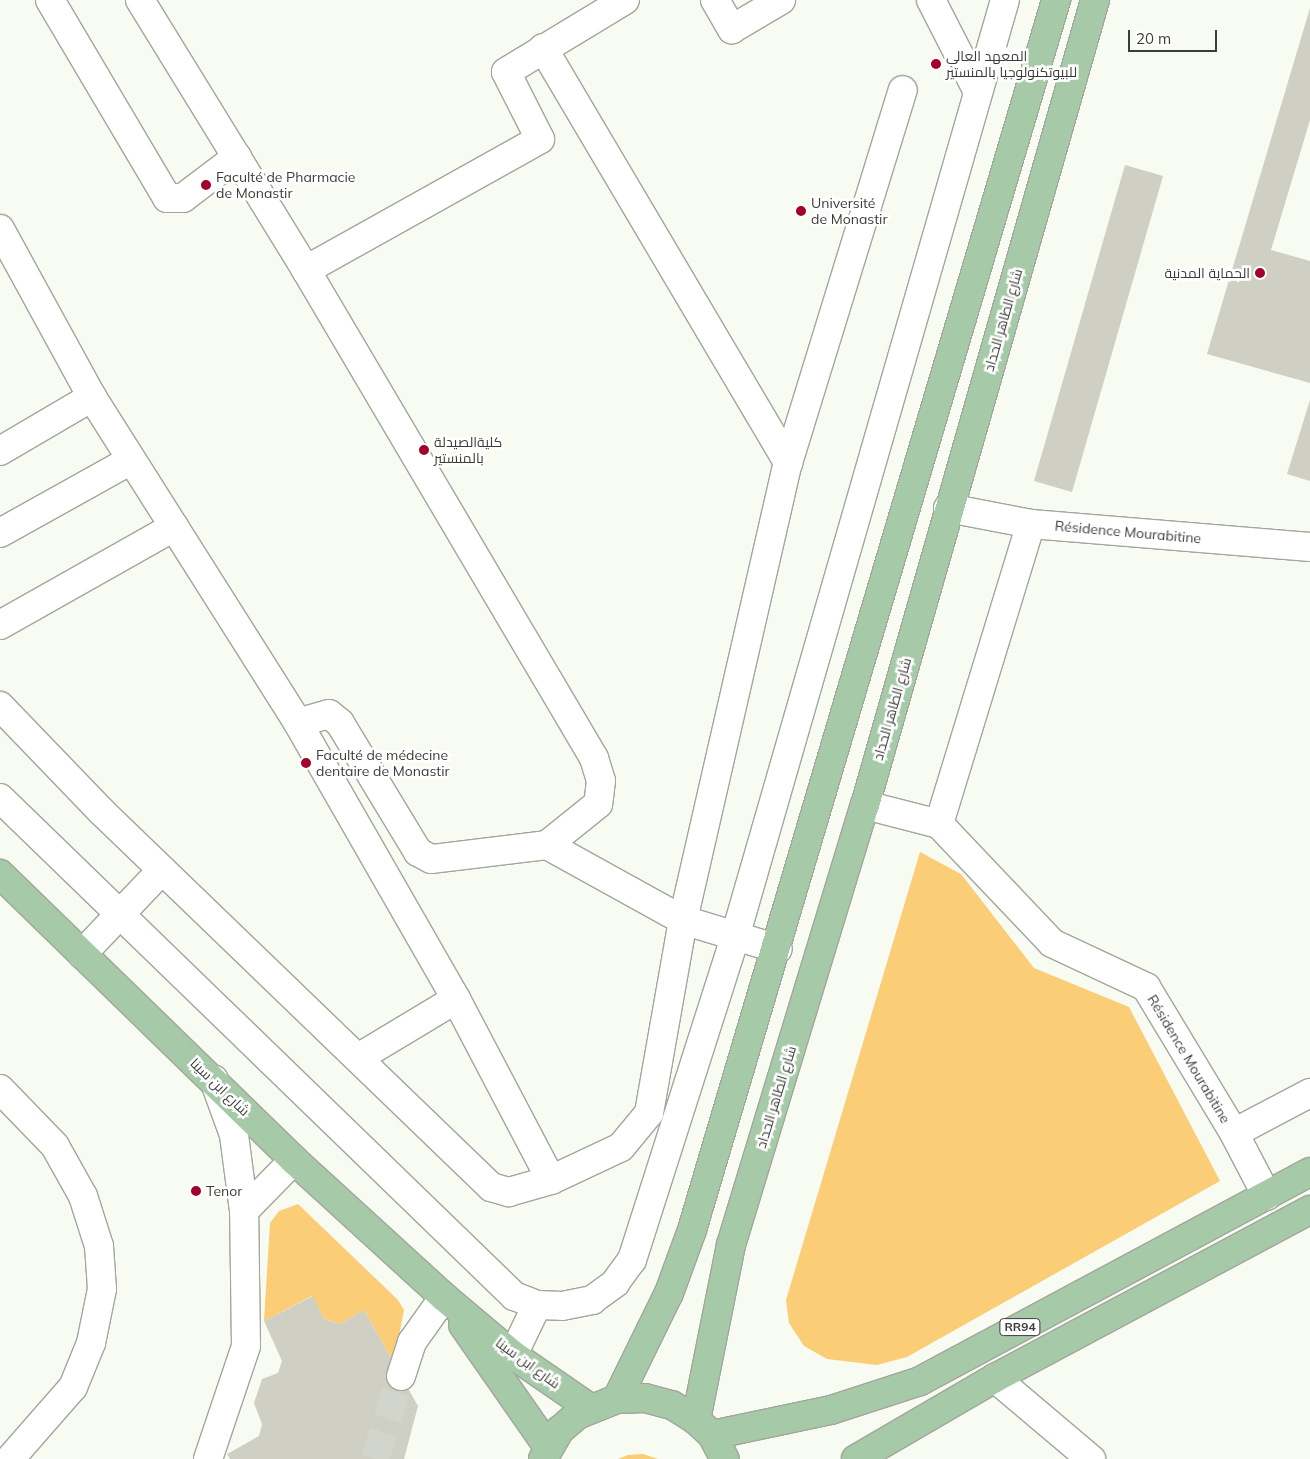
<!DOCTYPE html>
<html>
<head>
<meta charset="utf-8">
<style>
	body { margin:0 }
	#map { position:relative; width:1310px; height:1459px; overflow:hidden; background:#f7fbf1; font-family:Mulish,Cairo,sans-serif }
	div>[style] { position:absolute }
	.green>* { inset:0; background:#fbcd77 }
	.building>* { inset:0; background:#cfcfc4 }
	.minor-tunnel>* { height:28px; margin-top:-14px; transform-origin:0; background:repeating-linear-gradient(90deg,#d2d5cc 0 28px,transparent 0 42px) }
	.roads { filter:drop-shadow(1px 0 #a2a69c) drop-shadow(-1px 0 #a2a69c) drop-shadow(0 1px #a2a69c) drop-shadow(0 -1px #a2a69c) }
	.minor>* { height:28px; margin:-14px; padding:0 14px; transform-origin:14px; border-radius:14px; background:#fff }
	.major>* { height:28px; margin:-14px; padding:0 14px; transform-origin:14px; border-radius:14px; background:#a6caa8 }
	.dots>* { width:14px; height:14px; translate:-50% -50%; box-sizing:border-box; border:2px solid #fff; border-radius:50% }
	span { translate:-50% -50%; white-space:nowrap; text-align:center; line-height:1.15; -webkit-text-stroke:5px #fff; paint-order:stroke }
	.shield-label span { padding:1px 4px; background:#fff; border:1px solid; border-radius:4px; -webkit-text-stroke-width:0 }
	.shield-label { font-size:12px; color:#3c3d39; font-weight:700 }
	.poi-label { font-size:14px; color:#3c3d39 }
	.left { translate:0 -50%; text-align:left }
	.right { translate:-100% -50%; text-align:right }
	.street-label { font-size:14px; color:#3c3d39 }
	.scale { position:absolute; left:1128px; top:30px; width:89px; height:22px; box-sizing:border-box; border:2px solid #3c3d39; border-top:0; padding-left:6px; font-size:15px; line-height:18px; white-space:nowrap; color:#3c3d39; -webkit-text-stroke:4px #fff; paint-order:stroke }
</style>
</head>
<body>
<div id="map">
	<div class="green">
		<div style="clip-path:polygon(920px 852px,961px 874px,1034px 968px,1129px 1007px,1220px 1181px,907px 1357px,877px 1365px,827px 1359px,804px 1346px,789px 1323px,786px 1300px)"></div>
		<div style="clip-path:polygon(298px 1204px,398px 1300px,404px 1310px,394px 1363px,364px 1310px,340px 1324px,324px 1319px,312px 1296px,264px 1321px,270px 1223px,279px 1211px)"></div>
		<div style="clip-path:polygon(643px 1454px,658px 1459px,618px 1459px,628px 1455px)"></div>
	</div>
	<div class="building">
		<div style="clip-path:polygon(1310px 8px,1310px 120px,1271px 250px,1310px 261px,1310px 383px,1207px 354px)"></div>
		<div style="clip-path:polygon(1125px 165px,1163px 176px,1072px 492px,1034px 481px)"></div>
		<div style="clip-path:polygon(1310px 400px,1310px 481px,1287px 474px)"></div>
		<div style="clip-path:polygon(313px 1296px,324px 1319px,340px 1324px,364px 1310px,418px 1406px,404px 1459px,230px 1459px,227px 1454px,259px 1436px,262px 1424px,254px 1403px,262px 1379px,278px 1373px,282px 1361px,264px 1321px)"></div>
	</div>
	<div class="minor-tunnel">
		<div style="left:375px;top:1459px;width:87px;rotate:-72.6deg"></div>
	</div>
	<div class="roads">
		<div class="minor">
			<div style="left:50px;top:0;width:230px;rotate:59.4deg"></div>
			<div style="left:167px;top:198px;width:16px"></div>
			<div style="left:183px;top:198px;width:68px;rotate:-37.2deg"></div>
			<div style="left:140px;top:0;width:317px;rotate:58.4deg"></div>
			<div style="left:306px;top:270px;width:567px;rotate:59.45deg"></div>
			<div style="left:594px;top:758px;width:24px;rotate:73deg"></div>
			<div style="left:601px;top:781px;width:23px;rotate:97deg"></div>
			<div style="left:598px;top:804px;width:65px;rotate:141.2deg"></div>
			<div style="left:547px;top:845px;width:117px;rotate:173.1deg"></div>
			<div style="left:431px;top:859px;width:15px;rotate:-152deg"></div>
			<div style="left:418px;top:852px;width:151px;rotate:-121.2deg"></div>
			<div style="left:340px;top:723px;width:14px;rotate:-141deg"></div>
			<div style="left:329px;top:714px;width:32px;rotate:164deg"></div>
			<div style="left:715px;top:0;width:34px;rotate:60deg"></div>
			<div style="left:732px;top:29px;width:57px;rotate:-30.6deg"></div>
			<div style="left:931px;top:0;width:103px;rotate:62.9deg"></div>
			<div style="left:543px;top:48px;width:482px;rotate:59.4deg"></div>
			<div style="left:0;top:229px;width:192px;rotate:61.3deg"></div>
			<div style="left:92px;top:397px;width:386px;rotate:57.7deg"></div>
			<div style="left:298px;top:723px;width:318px;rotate:60.2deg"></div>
			<div style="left:456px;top:999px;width:204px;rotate:62.3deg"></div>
			<div style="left:551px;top:1180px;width:77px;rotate:-25.2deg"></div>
			<div style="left:621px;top:1147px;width:44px;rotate:-50.5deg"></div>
			<div style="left:649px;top:1113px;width:196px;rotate:-80deg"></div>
			<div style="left:683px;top:920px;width:469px;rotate:-77.1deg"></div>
			<div style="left:788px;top:463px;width:390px;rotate:-72.9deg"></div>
			<div style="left:306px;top:270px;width:268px;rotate:-29.2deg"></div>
			<div style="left:540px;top:139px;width:75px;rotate:-116.9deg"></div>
			<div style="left:506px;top:72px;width:139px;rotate:-31.2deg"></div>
			<div style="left:0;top:451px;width:107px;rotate:-30.4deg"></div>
			<div style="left:948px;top:508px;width:85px;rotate:10.9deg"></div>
			<div style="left:1031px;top:524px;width:280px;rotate:4.7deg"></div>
			<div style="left:0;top:533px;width:150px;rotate:-29.1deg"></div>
			<div style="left:0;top:625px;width:200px;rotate:-29.4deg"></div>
			<div style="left:0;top:706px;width:146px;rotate:46.1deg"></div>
			<div style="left:101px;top:811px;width:542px;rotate:43.95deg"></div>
			<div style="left:491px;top:1187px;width:19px;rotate:16deg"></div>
			<div style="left:509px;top:1192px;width:44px;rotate:-15.9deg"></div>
			<div style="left:0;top:798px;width:716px;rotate:44.09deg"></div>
			<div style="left:514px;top:1296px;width:25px;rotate:21deg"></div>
			<div style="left:537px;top:1305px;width:25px;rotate:2deg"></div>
			<div style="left:562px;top:1306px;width:31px;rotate:-11deg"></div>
			<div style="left:592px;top:1300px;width:29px;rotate:-36deg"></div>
			<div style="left:615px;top:1283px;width:29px;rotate:-54deg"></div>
			<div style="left:632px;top:1260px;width:339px;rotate:-72.3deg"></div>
			<div style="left:735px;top:937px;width:975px;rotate:-73.93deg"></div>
			<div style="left:865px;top:805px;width:76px;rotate:14.4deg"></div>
			<div style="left:939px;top:824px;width:164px;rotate:46.5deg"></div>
			<div style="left:1052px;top:943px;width:104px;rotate:25.1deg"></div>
			<div style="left:1146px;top:987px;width:170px;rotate:58.9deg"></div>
			<div style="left:1234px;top:1133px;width:71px;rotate:62.4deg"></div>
			<div style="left:939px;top:824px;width:314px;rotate:-73deg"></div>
			<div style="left:547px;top:845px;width:155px;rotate:28.9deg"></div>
			<div style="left:683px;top:920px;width:99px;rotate:17deg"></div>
			<div style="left:82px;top:954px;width:116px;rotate:-46.4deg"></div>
			<div style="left:358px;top:1058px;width:114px;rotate:-31deg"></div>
			<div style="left:0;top:1089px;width:79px;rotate:46deg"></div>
			<div style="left:55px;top:1146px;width:57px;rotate:60.8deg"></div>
			<div style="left:83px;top:1196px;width:52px;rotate:72.3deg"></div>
			<div style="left:99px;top:1246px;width:43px;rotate:86deg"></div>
			<div style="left:102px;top:1289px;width:55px;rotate:101.5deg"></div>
			<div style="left:91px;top:1343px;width:48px;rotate:112.2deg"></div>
			<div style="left:73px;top:1387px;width:96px;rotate:131.2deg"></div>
			<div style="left:1234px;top:1133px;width:86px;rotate:-27.8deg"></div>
			<div style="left:244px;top:1211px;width:71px;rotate:-45.6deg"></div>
			<div style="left:513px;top:1355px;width:55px;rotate:-64.4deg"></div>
			<div style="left:401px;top:1376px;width:36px;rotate:-72deg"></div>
			<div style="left:412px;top:1342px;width:55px;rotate:-54.6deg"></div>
			<div style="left:995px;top:1378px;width:126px;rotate:40.2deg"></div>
			<div style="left:208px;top:1459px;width:119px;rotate:-71.4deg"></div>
			<div style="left:246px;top:1346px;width:135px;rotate:-90.8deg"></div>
			<div style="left:244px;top:1211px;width:77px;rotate:-97.5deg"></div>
			<div style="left:234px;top:1135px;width:59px;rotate:-110deg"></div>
		</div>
		<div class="major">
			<div style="left:0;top:874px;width:410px;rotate:44.2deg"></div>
			<div style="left:294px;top:1160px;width:203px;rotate:42.4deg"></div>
			<div style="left:444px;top:1297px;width:90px;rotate:40deg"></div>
			<div style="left:513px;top:1355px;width:93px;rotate:34.5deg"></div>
			<div style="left:463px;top:1325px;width:149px;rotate:55.1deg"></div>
			<div style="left:617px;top:1399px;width:118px;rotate:-63.9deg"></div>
			<div style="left:669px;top:1293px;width:67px;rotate:-69.9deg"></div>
			<div style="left:692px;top:1230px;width:1283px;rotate:-73.51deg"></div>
			<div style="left:696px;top:1420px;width:178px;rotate:-78.7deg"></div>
			<div style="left:731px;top:1245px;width:460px;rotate:-73.1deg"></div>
			<div style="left:865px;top:805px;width:837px;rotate:-74.05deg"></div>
			<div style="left:712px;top:1435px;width:122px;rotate:-11.9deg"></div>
			<div style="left:831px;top:1410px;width:94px;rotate:-18deg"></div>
			<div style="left:920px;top:1381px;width:442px;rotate:-28.2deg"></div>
			<div style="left:543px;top:1459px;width:34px;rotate:-60deg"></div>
			<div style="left:560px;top:1430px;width:23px;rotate:-41deg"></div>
			<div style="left:577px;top:1415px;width:43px;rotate:-21.8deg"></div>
			<div style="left:617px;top:1399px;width:28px;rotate:-2deg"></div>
			<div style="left:645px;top:1398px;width:28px;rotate:15deg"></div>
			<div style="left:672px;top:1405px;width:28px;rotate:32deg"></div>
			<div style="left:696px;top:1420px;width:22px;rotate:43deg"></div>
			<div style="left:712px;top:1435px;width:27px;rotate:62deg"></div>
			<div style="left:856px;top:1459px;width:161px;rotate:-30.2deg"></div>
			<div style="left:995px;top:1378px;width:357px;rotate:-28.1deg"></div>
		</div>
	</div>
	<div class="dots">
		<div style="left:936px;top:64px;background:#a2012d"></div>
		<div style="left:206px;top:185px;background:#a2012d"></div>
		<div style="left:801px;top:211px;background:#a2012d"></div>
		<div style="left:1260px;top:273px;background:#a2012d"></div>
		<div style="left:424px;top:450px;background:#a2012d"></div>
		<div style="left:306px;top:763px;background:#a2012d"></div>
		<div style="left:196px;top:1191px;background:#a2012d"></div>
	</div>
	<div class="shield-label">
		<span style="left:1020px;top:1327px">RR94</span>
	</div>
	<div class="poi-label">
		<span class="left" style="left:946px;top:64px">المعهد العالي<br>للبيوتكنولوجيا بالمنستير</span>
		<span class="left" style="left:216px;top:185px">Faculté de Pharmacie<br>de Monastir</span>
		<span class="left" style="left:811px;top:211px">Université<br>de Monastir</span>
		<span class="right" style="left:1250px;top:273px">الحماية المدنية</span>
		<span class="left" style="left:434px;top:450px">كليةالصيدلة<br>بالمنستير</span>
		<span class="left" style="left:316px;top:763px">Faculté de médecine<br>dentaire de Monastir</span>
		<span class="left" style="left:206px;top:1191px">Tenor</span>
	</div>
	<div class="street-label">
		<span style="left:1003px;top:320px;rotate:-74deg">شارع الطاهر الحداد</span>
		<span style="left:1128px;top:532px;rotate:5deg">Résidence Mourabitine</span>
		<span style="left:892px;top:709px;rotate:-74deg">شارع الطاهر الحداد</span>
		<span style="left:1189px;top:1059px;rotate:59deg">Résidence Mourabitine</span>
		<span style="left:220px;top:1087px;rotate:44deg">شارع ابن سينا</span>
		<span style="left:776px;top:1097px;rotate:-73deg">شارع الطاهر الحداد</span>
		<span style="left:528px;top:1363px;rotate:36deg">شارع ابن سينا</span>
	</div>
	<div class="scale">20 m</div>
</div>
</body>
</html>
